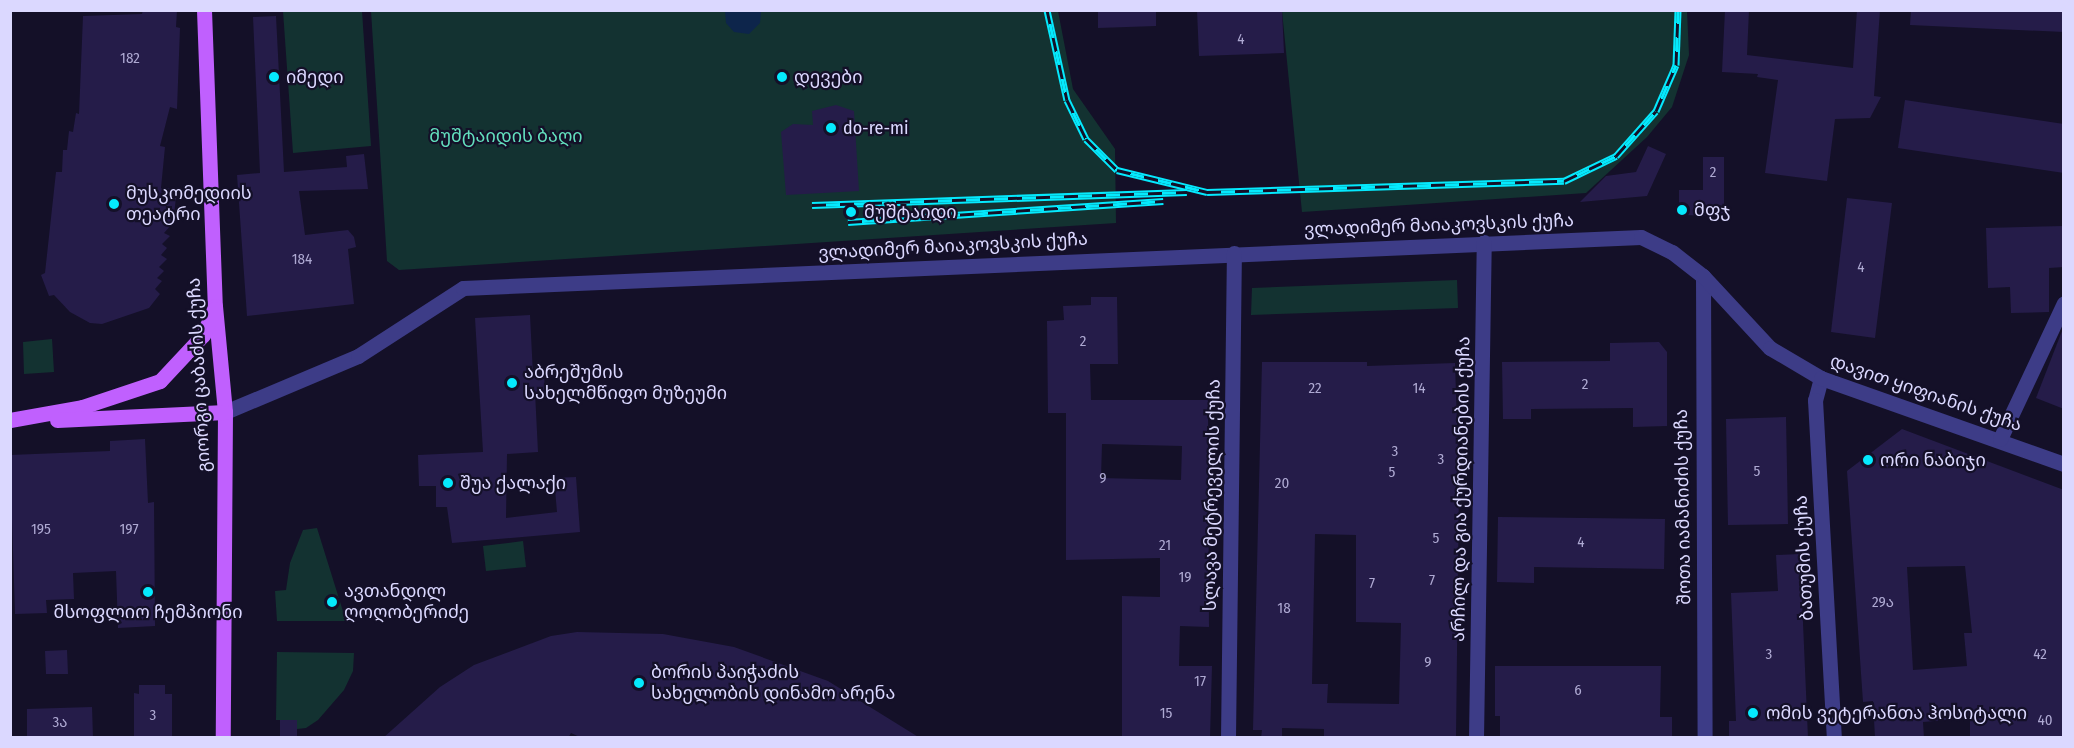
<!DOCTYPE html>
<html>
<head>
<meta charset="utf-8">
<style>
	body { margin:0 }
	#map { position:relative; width:2074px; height:748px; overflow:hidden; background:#141028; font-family:"Fira Sans Condensed","Noto Sans Georgian",sans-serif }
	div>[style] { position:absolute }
	.green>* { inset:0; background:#133231 }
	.water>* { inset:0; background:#0d254b }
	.building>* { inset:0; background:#251c49 }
	.minor>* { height:15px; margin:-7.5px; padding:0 7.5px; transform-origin:7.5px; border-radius:7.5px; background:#3d3c87 }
	.major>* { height:15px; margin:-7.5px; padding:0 7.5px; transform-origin:7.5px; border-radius:7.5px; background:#c060fe }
	.rail>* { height:7px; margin-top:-3.5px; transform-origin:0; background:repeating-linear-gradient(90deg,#141028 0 14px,#05e9fd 0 28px); box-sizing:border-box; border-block:2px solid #05e9fd }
	.dots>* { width:16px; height:16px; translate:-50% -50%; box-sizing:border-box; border:3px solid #141028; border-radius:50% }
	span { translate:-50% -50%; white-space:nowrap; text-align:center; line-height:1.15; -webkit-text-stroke:4.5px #141028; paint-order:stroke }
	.number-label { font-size:15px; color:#aea9d2 }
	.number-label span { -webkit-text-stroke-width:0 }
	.poi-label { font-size:18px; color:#dbd8ff }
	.left { translate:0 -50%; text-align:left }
	.park-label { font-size:18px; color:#63e0be }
	.street-label { font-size:18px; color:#dbd8ff }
	.frame { position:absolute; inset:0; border:12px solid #dbd8ff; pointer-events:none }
</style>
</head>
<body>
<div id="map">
	<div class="green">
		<div style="clip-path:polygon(283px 11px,362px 11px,371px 146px,293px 153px)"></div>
		<div style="clip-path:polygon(371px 11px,1058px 11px,1073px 89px,1115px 149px,1116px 223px,399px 270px,387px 261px)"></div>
		<div style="clip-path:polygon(1282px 11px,1687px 11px,1689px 55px,1672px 107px,1647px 137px,1586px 193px,1302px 212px)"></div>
		<div style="clip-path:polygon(1457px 280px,1458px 308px,1251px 315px,1252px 288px)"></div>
		<div style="clip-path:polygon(52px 339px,54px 372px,24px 374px,23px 342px)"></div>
		<div style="clip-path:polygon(317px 528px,346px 621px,277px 621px,275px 591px,286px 590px,290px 563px,303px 530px)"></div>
		<div style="clip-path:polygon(523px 541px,526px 567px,486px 571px,483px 546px)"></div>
		<div style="clip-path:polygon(277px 652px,354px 653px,353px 671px,344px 690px,318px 720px,306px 728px,297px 729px,297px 720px,276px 720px)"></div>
	</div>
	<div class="water">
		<div style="clip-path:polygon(725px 11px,761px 11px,760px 23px,749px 34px,734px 32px,726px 23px)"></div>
	</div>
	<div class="building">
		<div style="clip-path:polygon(143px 10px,177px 10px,176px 27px,180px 28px,177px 109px,170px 107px,160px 146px,165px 147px,161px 188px,177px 189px,173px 223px,164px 233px,170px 236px,162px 244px,167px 248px,161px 255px,167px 259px,159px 267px,164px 271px,157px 278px,162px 281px,155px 289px,160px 294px,149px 308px,102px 324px,90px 323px,70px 312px,54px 295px,49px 296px,41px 275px,45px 273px,56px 172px,62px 172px,63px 150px,67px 150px,69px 131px,73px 132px,76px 113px,79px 114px,83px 16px,142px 14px)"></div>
		<div style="clip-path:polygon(1098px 10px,1156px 10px,1156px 26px,1098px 28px)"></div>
		<div style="clip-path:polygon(1197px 10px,1282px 10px,1284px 53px,1199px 56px)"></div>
		<div style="clip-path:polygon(1725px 10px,1749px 10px,1747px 55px,1853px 68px,1857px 10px,1880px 10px,1874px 96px,1881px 97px,1870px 118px,1835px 119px,1827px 181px,1765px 173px,1778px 80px,1757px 77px,1758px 74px,1722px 72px)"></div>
		<div style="clip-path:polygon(1911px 10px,2064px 10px,2064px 32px,1910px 25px)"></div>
		<div style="clip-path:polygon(276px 16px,284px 172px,347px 167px,346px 156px,364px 154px,368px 189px,299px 191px,305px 235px,348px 230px,354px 237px,356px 247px,348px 249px,354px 304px,247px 316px,237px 175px,260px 173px,253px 17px)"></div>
		<div style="clip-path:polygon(1905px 100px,2064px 124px,2064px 173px,1898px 148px)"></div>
		<div style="clip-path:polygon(836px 105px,854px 111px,859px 191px,786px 195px,781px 132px,793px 124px,813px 125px,812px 111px)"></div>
		<div style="clip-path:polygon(1648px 146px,1666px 154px,1647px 196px,1580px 202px,1606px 176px,1636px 172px)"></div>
		<div style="clip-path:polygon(1703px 157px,1724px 157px,1724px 216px,1679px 215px,1679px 190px,1703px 190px)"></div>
		<div style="clip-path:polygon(1847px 198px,1892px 203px,1875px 338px,1831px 332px)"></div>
		<div style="clip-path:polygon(2064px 226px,2064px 267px,2049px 268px,2049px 312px,2011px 313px,2010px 287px,1988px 288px,1986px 228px)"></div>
		<div style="clip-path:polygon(evenodd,1091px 297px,1117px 297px,1118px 364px,1090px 364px,1091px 400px,1208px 400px,1209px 627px,1180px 626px,1179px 666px,1212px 666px,1210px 738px,1122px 738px,1122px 596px,1160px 597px,1160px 558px,1066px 560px,1066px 413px,1048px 413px,1047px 321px,1064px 320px,1063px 306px,1091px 305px,1091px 297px,1102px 444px,1182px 446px,1181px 480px,1101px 478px,1102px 444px)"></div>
		<div style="clip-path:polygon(530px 315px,533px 375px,544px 374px,545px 391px,535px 392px,538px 452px,507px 454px,506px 518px,557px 512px,554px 478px,576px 477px,580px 532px,452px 543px,447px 507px,436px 507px,436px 486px,419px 486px,418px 455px,483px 452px,475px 318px)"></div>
		<div style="clip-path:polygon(2062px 331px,2064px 331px,2064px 409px,2036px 398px)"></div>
		<div style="clip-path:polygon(1659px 342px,1667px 352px,1667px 426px,1633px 427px,1633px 408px,1531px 409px,1531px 419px,1503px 419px,1502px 362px,1610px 361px,1610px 343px)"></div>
		<div style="clip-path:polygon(evenodd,1262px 362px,1367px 362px,1367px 366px,1455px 363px,1459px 485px,1456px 738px,1324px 738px,1324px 729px,1282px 728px,1282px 738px,1261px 738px,1262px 730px,1253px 730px,1262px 362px,1315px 534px,1356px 535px,1356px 622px,1401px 623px,1399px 704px,1327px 703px,1328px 684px,1312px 684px,1315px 534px)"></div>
		<div style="clip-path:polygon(1786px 417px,1788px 524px,1728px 525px,1726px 419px)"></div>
		<div style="clip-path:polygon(evenodd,1902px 429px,2064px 490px,2064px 738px,1970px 738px,1970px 718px,1923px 722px,1924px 738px,1875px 738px,1873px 701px,1863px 702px,1847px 471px,1902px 429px,1965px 566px,1972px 633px,1964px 633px,1967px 666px,1913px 670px,1907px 567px,1965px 566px)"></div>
		<div style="clip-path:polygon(145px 439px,148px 503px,154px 502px,155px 626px,118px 628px,116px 571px,73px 573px,74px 599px,46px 600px,47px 613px,15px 614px,10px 455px,110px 451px,110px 441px)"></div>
		<div style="clip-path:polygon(1498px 517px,1665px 519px,1664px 569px,1534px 567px,1534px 583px,1497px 582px)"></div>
		<div style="clip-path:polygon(1800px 554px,1808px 738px,1729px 738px,1729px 721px,1736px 721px,1731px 593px,1778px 591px,1776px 555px)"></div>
		<div style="clip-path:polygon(577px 632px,663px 634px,734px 647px,828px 681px,920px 738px,582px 738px,571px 733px,568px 738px,383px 738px,440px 687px,474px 665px,551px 636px)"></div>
		<div style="clip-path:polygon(67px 650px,68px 674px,46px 674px,45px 651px)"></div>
		<div style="clip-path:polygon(1495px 666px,1661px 666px,1660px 717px,1672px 717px,1672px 738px,1500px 738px,1500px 716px,1495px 716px)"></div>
		<div style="clip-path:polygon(139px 685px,165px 685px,165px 694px,172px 694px,172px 738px,134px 738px,134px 693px,139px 694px)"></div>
		<div style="clip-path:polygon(92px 707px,93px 738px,27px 738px,27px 709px)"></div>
		<div style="clip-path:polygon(280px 720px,297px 720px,297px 738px,280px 738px)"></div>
	</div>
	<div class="minor">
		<div style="left:1703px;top:276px;width:462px;rotate:89.8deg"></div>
		<div style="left:1821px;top:378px;width:23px;rotate:105deg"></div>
		<div style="left:1815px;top:400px;width:339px;rotate:86.8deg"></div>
		<div style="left:225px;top:412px;width:144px;rotate:-22.8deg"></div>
		<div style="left:358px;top:356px;width:125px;rotate:-32.9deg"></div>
		<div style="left:463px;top:288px;width:1179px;rotate:-2.48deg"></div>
		<div style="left:1641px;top:237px;width:34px;rotate:26deg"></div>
		<div style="left:1672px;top:252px;width:39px;rotate:38deg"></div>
		<div style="left:1703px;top:276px;width:98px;rotate:47.1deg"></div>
		<div style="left:1770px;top:348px;width:59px;rotate:30.5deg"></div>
		<div style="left:1821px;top:378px;width:258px;rotate:19.5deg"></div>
		<div style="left:2000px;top:439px;width:150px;rotate:-64.8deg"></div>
		<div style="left:1228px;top:738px;width:485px;rotate:-89.3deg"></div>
		<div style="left:1476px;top:738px;width:496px;rotate:-89.1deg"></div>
	</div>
	<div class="major">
		<div style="left:204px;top:10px;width:296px;rotate:87.9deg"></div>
		<div style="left:215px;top:306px;width:106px;rotate:84.6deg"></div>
		<div style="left:225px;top:412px;width:326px;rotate:90.4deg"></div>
		<div style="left:10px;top:420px;width:73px;rotate:-10.2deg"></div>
		<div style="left:82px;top:407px;width:82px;rotate:-18.4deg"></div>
		<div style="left:160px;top:381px;width:63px;rotate:-46.9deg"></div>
		<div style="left:203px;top:335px;width:28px;rotate:-67deg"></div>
		<div style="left:57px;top:420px;width:168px;rotate:-2.7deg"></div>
	</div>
	<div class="rail">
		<div style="left:1047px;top:10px;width:92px;rotate:77.5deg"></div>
		<div style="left:1067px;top:100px;width:43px;rotate:64deg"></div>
		<div style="left:1086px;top:139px;width:44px;rotate:45deg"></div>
		<div style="left:1117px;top:170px;width:93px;rotate:13.7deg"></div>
		<div style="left:1207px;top:192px;width:357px;rotate:-1.8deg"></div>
		<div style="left:1564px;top:181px;width:58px;rotate:-25.7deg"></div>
		<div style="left:1616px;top:156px;width:60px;rotate:-48.4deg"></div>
		<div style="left:1656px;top:111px;width:50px;rotate:-66.5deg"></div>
		<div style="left:1676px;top:65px;width:55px;rotate:-87.9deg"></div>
		<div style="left:812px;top:205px;width:375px;rotate:-2deg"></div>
		<div style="left:848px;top:222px;width:316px;rotate:-3.8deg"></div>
	</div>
	<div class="dots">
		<div style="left:274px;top:77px;background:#05e9fd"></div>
		<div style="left:782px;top:77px;background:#05e9fd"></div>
		<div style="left:831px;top:128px;background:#05e9fd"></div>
		<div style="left:114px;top:204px;background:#05e9fd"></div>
		<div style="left:1682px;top:210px;background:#05e9fd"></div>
		<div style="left:851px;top:212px;background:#05e9fd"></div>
		<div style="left:512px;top:383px;background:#05e9fd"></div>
		<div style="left:1868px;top:460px;background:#05e9fd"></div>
		<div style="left:448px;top:483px;background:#05e9fd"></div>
		<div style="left:148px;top:592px;background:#05e9fd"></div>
		<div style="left:332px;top:602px;background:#05e9fd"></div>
		<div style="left:639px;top:683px;background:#05e9fd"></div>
		<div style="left:1753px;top:713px;background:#05e9fd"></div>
	</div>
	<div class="number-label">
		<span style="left:1241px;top:40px">4</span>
		<span style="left:130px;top:59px">182</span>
		<span style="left:1713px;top:173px">2</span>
		<span style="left:302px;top:260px">184</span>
		<span style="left:1861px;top:268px">4</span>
		<span style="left:1083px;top:342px">2</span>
		<span style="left:1585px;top:385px">2</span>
		<span style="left:1315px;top:389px">22</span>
		<span style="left:1419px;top:389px">14</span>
		<span style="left:1395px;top:452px">3</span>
		<span style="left:1441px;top:460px">3</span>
		<span style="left:1757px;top:472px">5</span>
		<span style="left:1392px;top:473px">5</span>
		<span style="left:1103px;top:479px">9</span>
		<span style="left:1282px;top:484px">20</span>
		<span style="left:41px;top:530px">195</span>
		<span style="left:129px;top:530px">197</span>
		<span style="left:1436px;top:539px">5</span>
		<span style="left:1581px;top:543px">4</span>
		<span style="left:1165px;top:546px">21</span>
		<span style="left:1185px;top:578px">19</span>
		<span style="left:1432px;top:581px">7</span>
		<span style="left:1372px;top:584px">7</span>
		<span style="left:1883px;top:603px">29ა</span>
		<span style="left:1284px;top:609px">18</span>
		<span style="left:1769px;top:655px">3</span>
		<span style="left:2040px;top:655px">42</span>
		<span style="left:1428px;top:663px">9</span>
		<span style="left:1200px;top:682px">17</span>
		<span style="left:1578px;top:691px">6</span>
		<span style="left:1166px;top:714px">15</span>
		<span style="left:153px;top:716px">3</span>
		<span style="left:2045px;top:721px">40</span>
		<span style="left:60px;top:723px">3ა</span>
	</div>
	<div class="poi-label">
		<span class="left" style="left:286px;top:77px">იმედი</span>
		<span class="left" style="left:794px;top:77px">დევები</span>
		<span class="left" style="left:843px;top:128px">do-re-mi</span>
		<span class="left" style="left:126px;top:204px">მუსკომედიის<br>თეატრი</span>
		<span class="left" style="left:1694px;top:210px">მფჯ</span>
		<span class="left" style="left:864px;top:212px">მუშტაიდი</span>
		<span class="left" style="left:524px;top:383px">აბრეშუმის<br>სახელმწიფო მუზეუმი</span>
		<span class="left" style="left:1880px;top:460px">ორი ნაბიჯი</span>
		<span class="left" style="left:460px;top:483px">შუა ქალაქი</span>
		<span class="left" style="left:344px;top:602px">ავთანდილ<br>ღოღობერიძე</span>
		<span style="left:148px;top:612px">მსოფლიო ჩემპიონი</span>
		<span class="left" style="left:651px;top:683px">ბორის პაიჭაძის<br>სახელობის დინამო არენა</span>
		<span class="left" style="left:1766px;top:713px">ომის ვეტერანთა ჰოსიტალი</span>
	</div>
	<div class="park-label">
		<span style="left:506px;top:136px">მუშტაიდის ბაღი</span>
	</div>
	<div class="street-label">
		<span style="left:1439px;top:225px;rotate:-2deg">ვლადიმერ მაიაკოვსკის ქუჩა</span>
		<span style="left:953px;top:246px;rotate:-3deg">ვლადიმერ მაიაკოვსკის ქუჩა</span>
		<span style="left:199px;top:375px;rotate:-93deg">გიორგი ცაბაძის ქუჩა</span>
		<span style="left:1926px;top:393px;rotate:19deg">დავით ყიფიანის ქუჩა</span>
		<span style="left:1461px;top:489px;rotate:-89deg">არჩილ და გია ქურდიანების ქუჩა</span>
		<span style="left:1212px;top:495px;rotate:-89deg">სლავა მეტრეველის ქუჩა</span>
		<span style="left:1683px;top:507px;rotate:-91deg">შოთა იამანიძის ქუჩა</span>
		<span style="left:1804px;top:558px;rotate:-93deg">ბათუმის ქუჩა</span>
	</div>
	<div class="frame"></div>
</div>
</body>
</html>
